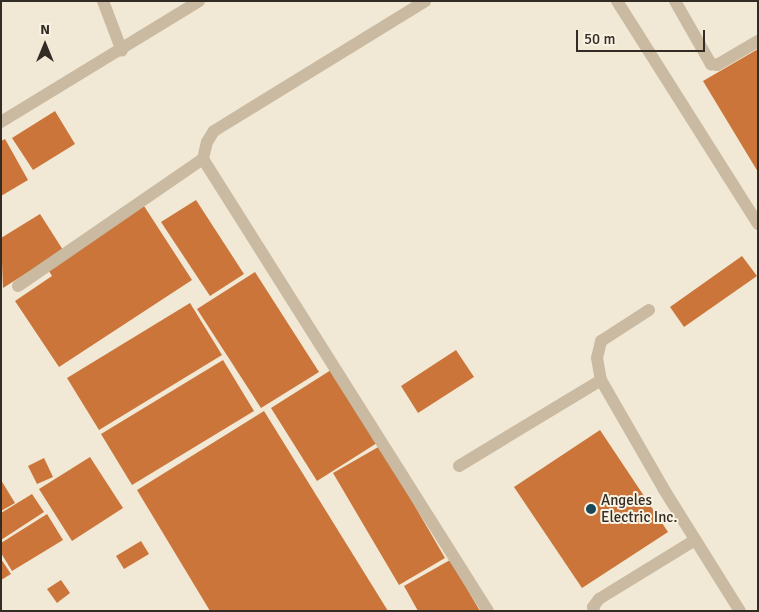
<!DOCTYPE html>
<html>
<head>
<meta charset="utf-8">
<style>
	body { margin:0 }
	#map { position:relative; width:759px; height:612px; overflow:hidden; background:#f1e9d5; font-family:Signika,sans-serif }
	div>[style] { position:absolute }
	.building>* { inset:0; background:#cb753a }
	.minor>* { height:12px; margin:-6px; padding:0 6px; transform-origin:6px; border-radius:6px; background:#c9baa1 }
	.dots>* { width:14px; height:14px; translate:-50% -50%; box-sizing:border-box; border:2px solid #f9f2e2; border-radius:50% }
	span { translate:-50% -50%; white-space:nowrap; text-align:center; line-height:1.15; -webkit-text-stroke:4px #f9f2e2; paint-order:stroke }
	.poi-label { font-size:15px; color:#332c24 }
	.left { translate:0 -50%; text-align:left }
	.frame { position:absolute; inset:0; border:2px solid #332c24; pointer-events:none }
	.north { position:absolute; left:20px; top:20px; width:50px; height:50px; -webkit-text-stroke:4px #f9f2e2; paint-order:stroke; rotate:0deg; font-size:14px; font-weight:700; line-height:20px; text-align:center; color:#332c24 }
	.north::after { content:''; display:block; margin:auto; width:18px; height:22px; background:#332c24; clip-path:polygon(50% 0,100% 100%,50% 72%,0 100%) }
	.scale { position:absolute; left:576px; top:30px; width:129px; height:22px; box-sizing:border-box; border:2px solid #332c24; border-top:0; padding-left:6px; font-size:15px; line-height:18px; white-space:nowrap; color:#332c24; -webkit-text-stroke:4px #f9f2e2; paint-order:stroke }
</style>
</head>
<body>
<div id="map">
	<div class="building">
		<div style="clip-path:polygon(758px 49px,758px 172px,703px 81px)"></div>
		<div style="clip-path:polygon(55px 111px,75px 144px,33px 170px,12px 138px)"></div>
		<div style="clip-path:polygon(5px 139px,28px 180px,1px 196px,1px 141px)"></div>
		<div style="clip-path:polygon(196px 200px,244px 274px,210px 296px,161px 222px)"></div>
		<div style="clip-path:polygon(144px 206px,192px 280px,59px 367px,15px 301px,52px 276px,47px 268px)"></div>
		<div style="clip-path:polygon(40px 214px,63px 250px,3px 288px,1px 238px)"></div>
		<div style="clip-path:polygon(742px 256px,757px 276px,684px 327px,670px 307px)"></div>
		<div style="clip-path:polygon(255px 272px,319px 372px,261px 408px,197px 309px)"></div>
		<div style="clip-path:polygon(190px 303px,222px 355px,99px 430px,67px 378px)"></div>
		<div style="clip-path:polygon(456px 350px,474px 377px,418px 413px,401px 386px)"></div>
		<div style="clip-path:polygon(223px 360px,254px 411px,132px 485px,101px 434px)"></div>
		<div style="clip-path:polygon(331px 370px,377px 443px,317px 481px,271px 408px)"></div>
		<div style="clip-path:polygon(264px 411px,388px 611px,210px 611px,137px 490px)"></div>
		<div style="clip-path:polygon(600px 430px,668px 532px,582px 588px,514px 487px)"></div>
		<div style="clip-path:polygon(380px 446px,445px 558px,399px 585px,333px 473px)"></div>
		<div style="clip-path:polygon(90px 457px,123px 508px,72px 541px,39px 489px)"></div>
		<div style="clip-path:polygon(44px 458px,53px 477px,37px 484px,28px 466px)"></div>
		<div style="clip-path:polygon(1px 480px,15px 503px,1px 511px)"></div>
		<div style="clip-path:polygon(32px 494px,44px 512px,1px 540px,1px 513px)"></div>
		<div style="clip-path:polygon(47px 514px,63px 540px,12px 571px,1px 553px,1px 543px)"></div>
		<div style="clip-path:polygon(141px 541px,149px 554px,124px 569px,116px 556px)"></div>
		<div style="clip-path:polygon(1px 559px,11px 574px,1px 580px)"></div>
		<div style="clip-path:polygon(450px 560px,480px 611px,418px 611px,404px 586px)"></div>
		<div style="clip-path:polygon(61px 580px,70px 593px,57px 603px,47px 589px)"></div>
	</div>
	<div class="minor">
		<div style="left:103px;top:1px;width:53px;rotate:69.2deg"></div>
		<div style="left:617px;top:1px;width:264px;rotate:57.7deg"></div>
		<div style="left:675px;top:1px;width:73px;rotate:60.3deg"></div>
		<div style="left:711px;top:64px;width:6px;rotate:9deg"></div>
		<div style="left:717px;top:65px;width:48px;rotate:-30.3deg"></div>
		<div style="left:1px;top:122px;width:232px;rotate:-31.4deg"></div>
		<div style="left:203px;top:159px;width:534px;rotate:57.77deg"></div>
		<div style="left:18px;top:286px;width:224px;rotate:-34.5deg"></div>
		<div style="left:203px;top:159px;width:17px;rotate:-77deg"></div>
		<div style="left:207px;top:142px;width:13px;rotate:-58deg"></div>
		<div style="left:214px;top:131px;width:248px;rotate:-31.6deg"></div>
		<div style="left:649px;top:310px;width:57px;rotate:147.1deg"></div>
		<div style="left:601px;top:341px;width:17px;rotate:103deg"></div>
		<div style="left:597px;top:358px;width:22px;rotate:80deg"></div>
		<div style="left:601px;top:380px;width:125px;rotate:60.1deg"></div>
		<div style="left:663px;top:488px;width:145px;rotate:58deg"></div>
		<div style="left:459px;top:466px;width:166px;rotate:-31.2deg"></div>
		<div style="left:594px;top:611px;width:4px;rotate:-104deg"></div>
		<div style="left:593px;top:607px;width:10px;rotate:-53deg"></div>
		<div style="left:599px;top:599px;width:113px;rotate:-31.6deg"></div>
	</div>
	<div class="dots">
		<div style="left:591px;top:509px;background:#194856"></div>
	</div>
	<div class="poi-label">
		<span class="left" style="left:601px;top:509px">Angeles<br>Electric Inc.</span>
	</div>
	<div class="frame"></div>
	<div class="north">N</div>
	<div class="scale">50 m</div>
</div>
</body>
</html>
